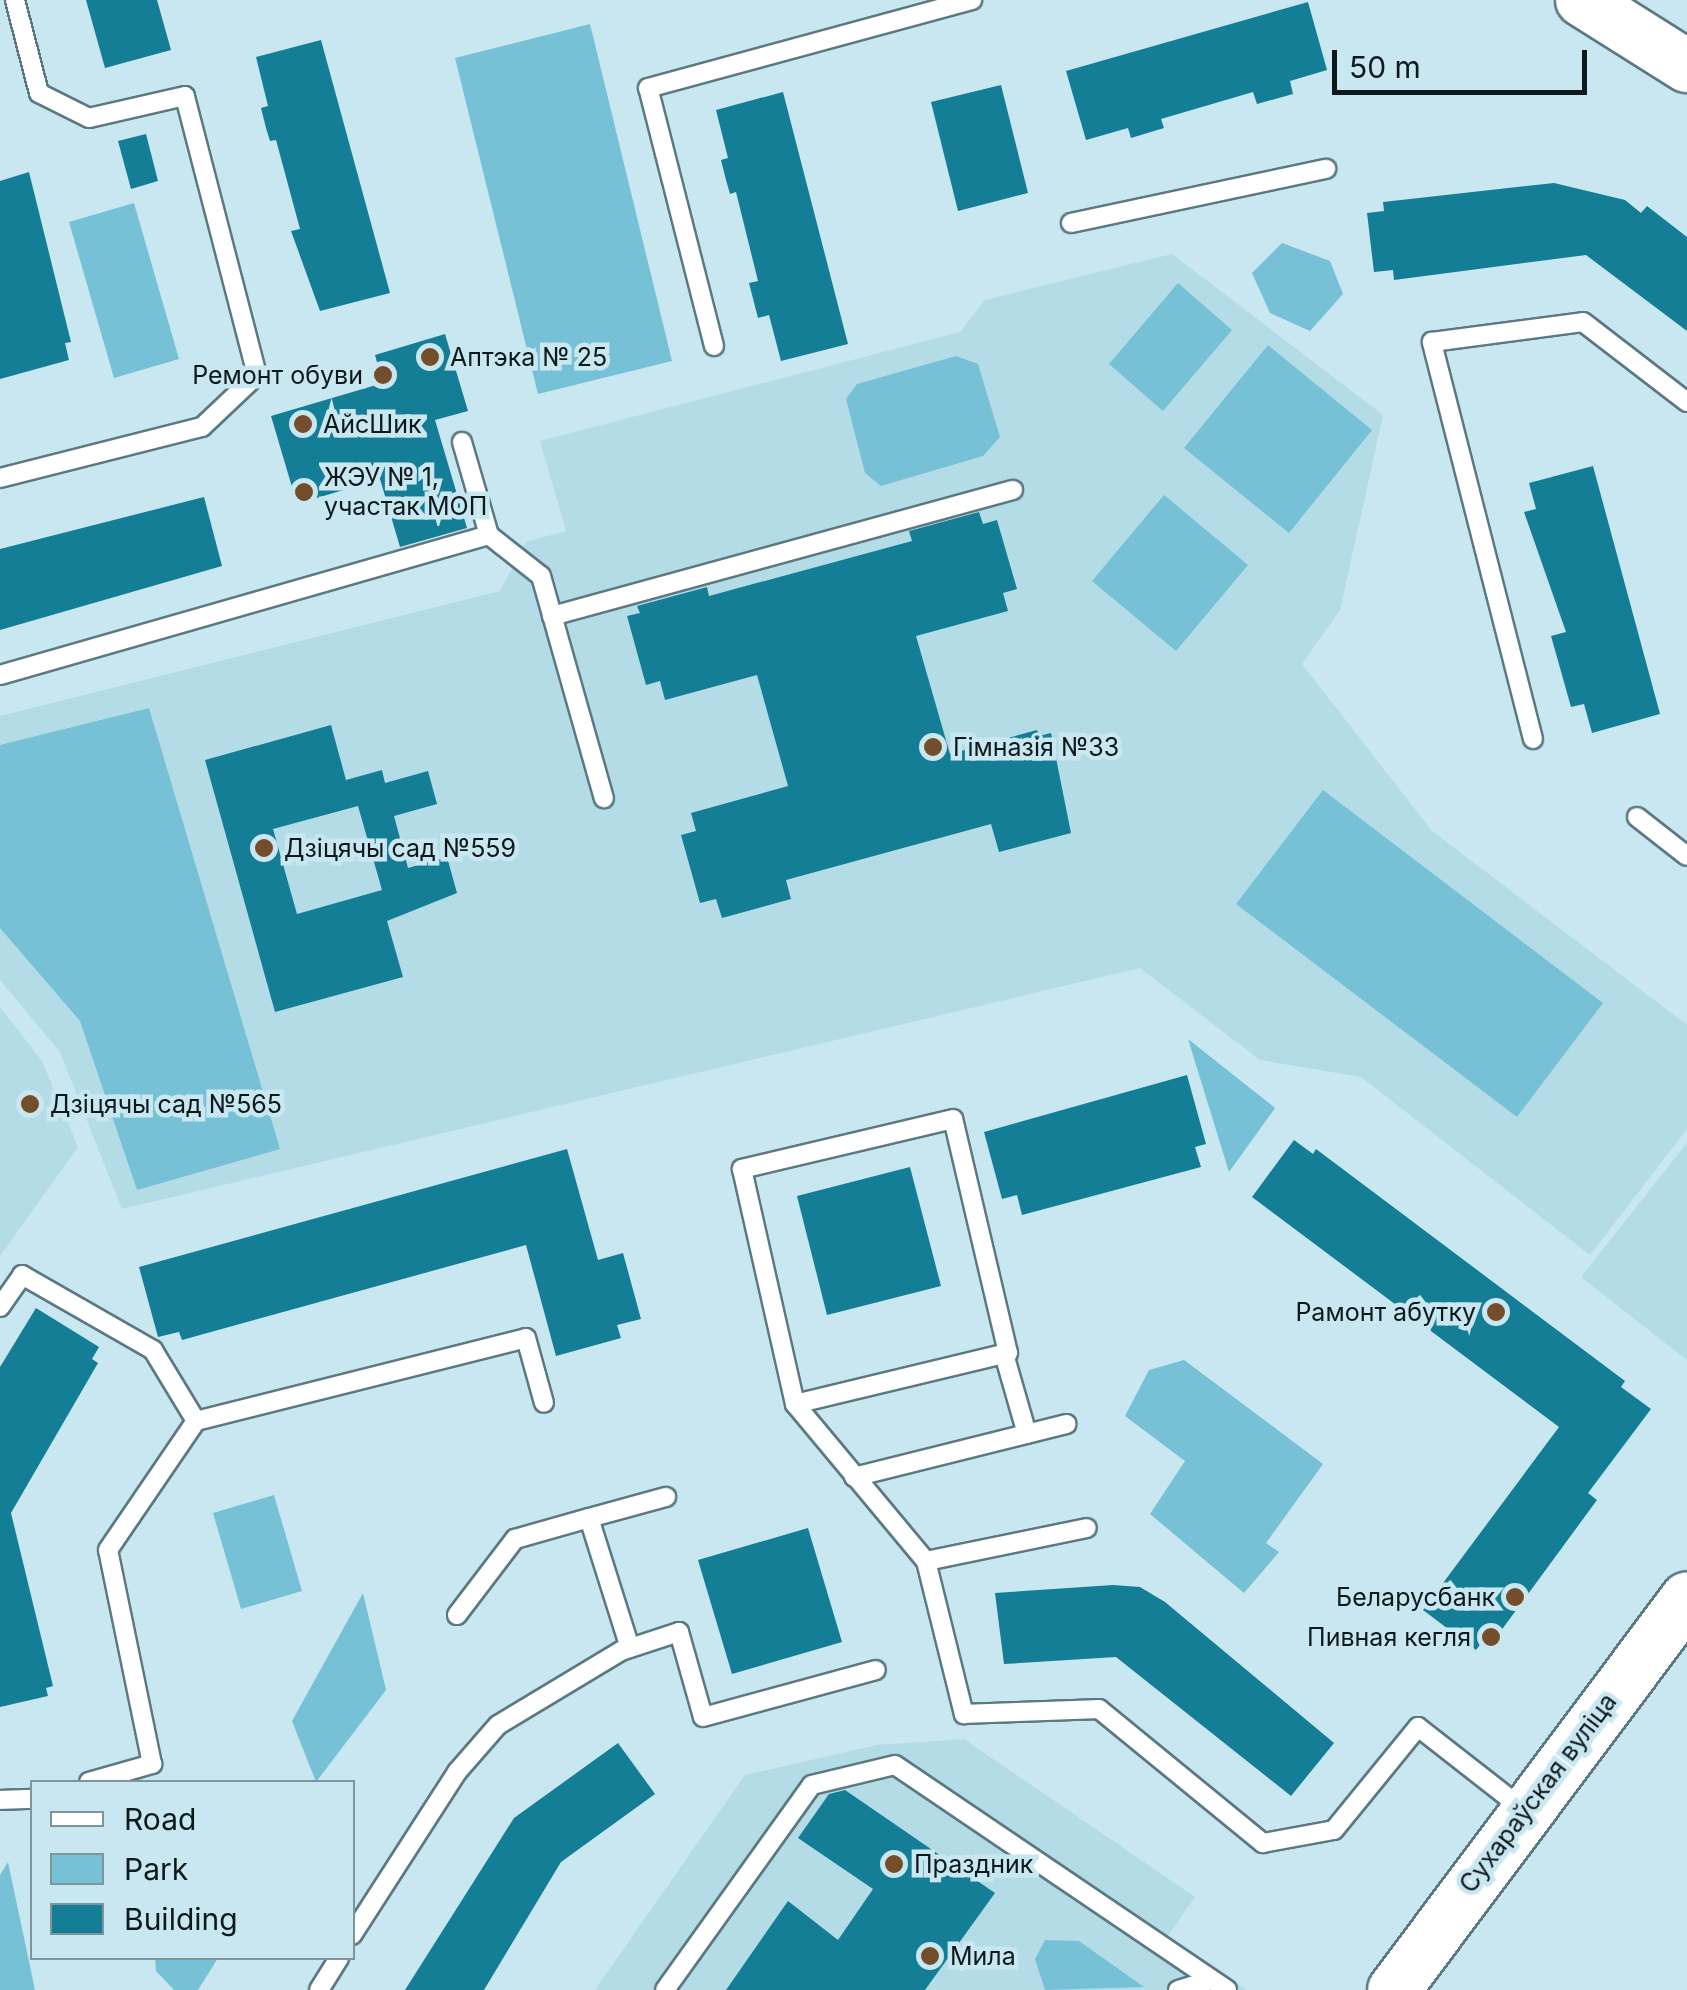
<!DOCTYPE html>
<html>
<head>
<meta charset="utf-8">
<style>
	body { margin:0 }
	#map { position:relative; width:1687px; height:1990px; overflow:hidden; background:#c8e7f0; font-family:Inter,sans-serif }
	div>[style] { position:absolute }
	.built>* { inset:0; background:#b4dce7 }
	.green>* { inset:0; background:#76c1d5 }
	.building>* { inset:0; background:#137e95 }
	.roads { filter:drop-shadow(2px 0 #5c7981) drop-shadow(-2px 0 #5c7981) drop-shadow(0 2px #5c7981) drop-shadow(0 -2px #5c7981) }
	.lane>* { height:18px; margin:-9px; padding:0 9px; transform-origin:9px; border-radius:9px; background:#fff }
	.secondary>* { height:52px; margin:-26px; padding:0 26px; transform-origin:26px; border-radius:26px; background:#fff }
	.dots>* { width:28px; height:28px; translate:-50% -50%; box-sizing:border-box; border:5px solid #c8e7f0; border-radius:50% }
	span { translate:-50% -50%; white-space:nowrap; text-align:center; line-height:1.15; -webkit-text-stroke:9px #c8e7f0; paint-order:stroke }
	.poi-label { font-size:25px; color:#0e191c }
	.left { translate:0 -50%; text-align:left }
	.right { translate:-100% -50%; text-align:right }
	.street-label { font-size:25px; color:#0e191c }
	.legend { position:absolute; left:30px; top:1780px; width:325px; height:180px; box-sizing:border-box; background:#c8e7f0; border:2px solid #7e959b; margin:0; padding:12px 18px; list-style:none; font-size:30px; color:#0e191c }
	.legend li { display:flex; align-items:center; gap:20px; height:50px }
	.legend b { width:50px; border:2px solid #7e959b }
	.scale { position:absolute; left:1332px; top:50px; width:255px; height:45px; box-sizing:border-box; border:5px solid #0e191c; border-top:0; padding-left:12px; font-size:30px; line-height:35px; white-space:nowrap; color:#0e191c; -webkit-text-stroke:8px #c8e7f0; paint-order:stroke }
</style>
</head>
<body>
<div id="map">
	<div class="built">
		<div style="clip-path:polygon(1172px 254px,1383px 415px,1340px 610px,1302px 664px,1432px 831px,1687px 1025px,1687px 1129px,1590px 1255px,1361px 1077px,1260px 1060px,1140px 968px,122px 1209px,60px 1052px,0 980px,0 716px,500px 591px,526px 542px,566px 531px,540px 441px,960px 332px,985px 300px)"></div>
		<div style="clip-path:polygon(0 1007px,42px 1061px,78px 1147px,0 1256px)"></div>
		<div style="clip-path:polygon(1687px 1143px,1687px 1360px,1581px 1277px)"></div>
		<div style="clip-path:polygon(964px 1739px,1195px 1897px,1167px 1937px,1247px 1990px,595px 1990px,745px 1775px,877px 1745px)"></div>
	</div>
	<div class="green">
		<div style="clip-path:polygon(590px 24px,672px 361px,538px 394px,455px 58px)"></div>
		<div style="clip-path:polygon(134px 203px,179px 359px,114px 378px,69px 222px)"></div>
		<div style="clip-path:polygon(1282px 243px,1330px 261px,1343px 294px,1310px 331px,1270px 313px,1252px 273px)"></div>
		<div style="clip-path:polygon(1178px 283px,1232px 330px,1163px 411px,1109px 364px)"></div>
		<div style="clip-path:polygon(1268px 345px,1372px 430px,1289px 533px,1184px 448px)"></div>
		<div style="clip-path:polygon(956px 356px,978px 364px,1000px 437px,983px 456px,881px 486px,865px 473px,846px 399px,857px 384px)"></div>
		<div style="clip-path:polygon(1164px 495px,1248px 565px,1176px 651px,1092px 581px)"></div>
		<div style="clip-path:polygon(149px 708px,280px 1149px,137px 1190px,80px 1021px,0 928px,0 745px)"></div>
		<div style="clip-path:polygon(1323px 790px,1603px 1003px,1517px 1117px,1236px 904px)"></div>
		<div style="clip-path:polygon(1188px 1039px,1275px 1108px,1229px 1172px)"></div>
		<div style="clip-path:polygon(1184px 1360px,1323px 1464px,1266px 1543px,1279px 1552px,1244px 1593px,1150px 1514px,1185px 1461px,1125px 1416px,1149px 1370px)"></div>
		<div style="clip-path:polygon(274px 1495px,302px 1591px,241px 1609px,213px 1513px)"></div>
		<div style="clip-path:polygon(363px 1593px,386px 1690px,316px 1782px,292px 1721px)"></div>
		<div style="clip-path:polygon(8px 1862px,35px 1990px,0 1990px,0 1875px)"></div>
		<div style="clip-path:polygon(1045px 1940px,1079px 1941px,1144px 1987px,1045px 1990px,1035px 1959px)"></div>
		<div style="clip-path:polygon(155px 1958px,218px 1958px,198px 1990px,174px 1990px,156px 1971px)"></div>
	</div>
	<div class="building">
		<div style="clip-path:polygon(86px 0,157px 0,171px 50px,105px 68px)"></div>
		<div style="clip-path:polygon(1308px 2px,1327px 70px,1290px 81px,1293px 94px,1257px 104px,1253px 92px,1161px 119px,1164px 128px,1131px 138px,1128px 128px,1086px 140px,1066px 71px)"></div>
		<div style="clip-path:polygon(321px 40px,390px 293px,320px 311px,291px 231px,300px 229px,276px 140px,270px 141px,266px 128px,261px 108px,268px 106px,256px 57px)"></div>
		<div style="clip-path:polygon(1001px 85px,1028px 193px,958px 211px,931px 102px)"></div>
		<div style="clip-path:polygon(783px 92px,848px 344px,781px 361px,769px 315px,758px 318px,749px 283px,758px 281px,736px 192px,730px 194px,726px 180px,721px 160px,728px 158px,716px 110px)"></div>
		<div style="clip-path:polygon(146px 134px,158px 181px,131px 189px,118px 141px)"></div>
		<div style="clip-path:polygon(29px 172px,71px 342px,65px 343px,69px 360px,0 379px,0 181px)"></div>
		<div style="clip-path:polygon(1554px 183px,1625px 200px,1641px 213px,1647px 206px,1687px 237px,1687px 331px,1586px 255px,1394px 280px,1393px 270px,1374px 272px,1367px 213px,1384px 211px,1383px 202px)"></div>
		<div style="clip-path:polygon(445px 334px,468px 411px,435px 420px,467px 528px,400px 547px,380px 479px,297px 504px,271px 416px,383px 383px,375px 355px)"></div>
		<div style="clip-path:polygon(1593px 466px,1660px 714px,1592px 733px,1584px 704px,1571px 707px,1551px 636px,1566px 632px,1524px 512px,1536px 509px,1529px 483px)"></div>
		<div style="clip-path:polygon(204px 497px,222px 566px,0 630px,0 549px)"></div>
		<div style="clip-path:polygon(979px 512px,983px 524px,997px 520px,1017px 589px,1003px 593px,1008px 611px,916px 636px,950px 754px,1037px 730px,1039px 736px,1051px 733px,1071px 833px,999px 852px,991px 824px,786px 880px,791px 899px,744px 912px,722px 918px,716px 899px,700px 903px,681px 835px,696px 831px,691px 813px,788px 786px,757px 675px,665px 700px,660px 681px,646px 685px,627px 616px,640px 613px,637px 606px,707px 587px,709px 596px,912px 541px,909px 531px)"></div>
		<div style="clip-path:polygon(evenodd,331px 725px,346px 780px,382px 770px,385px 783px,428px 771px,437px 804px,394px 816px,408px 868px,447px 857px,457px 893px,387px 921px,403px 977px,275px 1012px,205px 760px,331px 725px,358px 806px,382px 890px,297px 914px,273px 829px,358px 806px)"></div>
		<div style="clip-path:polygon(1187px 1075px,1206px 1144px,1195px 1147px,1201px 1167px,1022px 1215px,1017px 1195px,1002px 1199px,984px 1132px)"></div>
		<div style="clip-path:polygon(1294px 1140px,1313px 1154px,1316px 1149px,1625px 1381px,1621px 1387px,1651px 1409px,1588px 1493px,1597px 1500px,1492px 1643px,1485px 1638px,1476px 1650px,1423px 1610px,1559px 1427px,1252px 1197px)"></div>
		<div style="clip-path:polygon(567px 1149px,598px 1260px,623px 1253px,641px 1319px,617px 1325px,621px 1338px,556px 1356px,526px 1245px,182px 1340px,179px 1332px,158px 1337px,139px 1267px)"></div>
		<div style="clip-path:polygon(910px 1167px,941px 1286px,827px 1315px,797px 1196px)"></div>
		<div style="clip-path:polygon(36px 1308px,99px 1347px,92px 1359px,98px 1363px,11px 1513px,53px 1686px,46px 1688px,48px 1696px,0 1707px,0 1367px)"></div>
		<div style="clip-path:polygon(808px 1528px,842px 1642px,732px 1674px,698px 1560px)"></div>
		<div style="clip-path:polygon(1113px 1585px,1140px 1587px,1165px 1602px,1334px 1743px,1291px 1796px,1116px 1657px,1004px 1664px,995px 1593px)"></div>
		<div style="clip-path:polygon(618px 1743px,655px 1794px,561px 1862px,484px 1990px,405px 1990px,514px 1818px)"></div>
		<div style="clip-path:polygon(845px 1790px,995px 1893px,925px 1990px,726px 1990px,788px 1901px,838px 1940px,873px 1889px,798px 1838px,829px 1794px)"></div>
	</div>
	<div class="roads">
		<div class="lane">
			<div style="left:1071px;top:223px;width:261px;rotate:-12deg"></div>
			<div style="left:714px;top:346px;width:266px;rotate:-104.3deg"></div>
			<div style="left:648px;top:88px;width:336px;rotate:-15.2deg"></div>
			<div style="left:0;top:478px;width:208px;rotate:-14.2deg"></div>
			<div style="left:202px;top:427px;width:76px;rotate:-43.4deg"></div>
			<div style="left:257px;top:375px;width:288px;rotate:-104.5deg"></div>
			<div style="left:185px;top:96px;width:98px;rotate:167.1deg"></div>
			<div style="left:89px;top:118px;width:56px;rotate:-153.4deg"></div>
			<div style="left:39px;top:93px;width:96px;rotate:-104.5deg"></div>
			<div style="left:489px;top:535px;width:66px;rotate:38.3deg"></div>
			<div style="left:541px;top:576px;width:231px;rotate:74.2deg"></div>
			<div style="left:552px;top:616px;width:478px;rotate:-15.3deg"></div>
			<div style="left:0;top:675px;width:509px;rotate:-15.98deg"></div>
			<div style="left:489px;top:535px;width:97px;rotate:-106.2deg"></div>
			<div style="left:1533px;top:739px;width:410px;rotate:-104.3deg"></div>
			<div style="left:1432px;top:342px;width:152px;rotate:-7.5deg"></div>
			<div style="left:1583px;top:322px;width:131px;rotate:37.6deg"></div>
			<div style="left:1637px;top:817px;width:63px;rotate:38deg"></div>
			<div style="left:0;top:1307px;width:39px;rotate:-55deg"></div>
			<div style="left:22px;top:1275px;width:151px;rotate:29.8deg"></div>
			<div style="left:153px;top:1350px;width:83px;rotate:58.8deg"></div>
			<div style="left:1004px;top:1354px;width:83px;rotate:74deg"></div>
			<div style="left:795px;top:1404px;width:219px;rotate:-13.5deg"></div>
			<div style="left:1008px;top:1353px;width:240px;rotate:-103.2deg"></div>
			<div style="left:953px;top:1119px;width:217px;rotate:166.7deg"></div>
			<div style="left:742px;top:1169px;width:241px;rotate:77.3deg"></div>
			<div style="left:795px;top:1404px;width:204px;rotate:50.2deg"></div>
			<div style="left:926px;top:1561px;width:158px;rotate:76.1deg"></div>
			<div style="left:964px;top:1714px;width:135px;rotate:-2.1deg"></div>
			<div style="left:1099px;top:1709px;width:212px;rotate:39.3deg"></div>
			<div style="left:1263px;top:1843px;width:72px;rotate:-10.4deg"></div>
			<div style="left:1334px;top:1830px;width:133px;rotate:-50.8deg"></div>
			<div style="left:1418px;top:1727px;width:133px;rotate:38deg"></div>
			<div style="left:854px;top:1477px;width:219px;rotate:-14deg"></div>
			<div style="left:589px;top:1518px;width:80px;rotate:-15.3deg"></div>
			<div style="left:926px;top:1561px;width:164px;rotate:-11.6deg"></div>
			<div style="left:457px;top:1615px;width:96px;rotate:-52.7deg"></div>
			<div style="left:515px;top:1539px;width:77px;rotate:-15.8deg"></div>
			<div style="left:589px;top:1518px;width:136px;rotate:72.5deg"></div>
			<div style="left:89px;top:1782px;width:66px;rotate:-15.9deg"></div>
			<div style="left:152px;top:1764px;width:218px;rotate:-101.6deg"></div>
			<div style="left:108px;top:1550px;width:156px;rotate:-55.7deg"></div>
			<div style="left:196px;top:1421px;width:340px;rotate:-14.1deg"></div>
			<div style="left:526px;top:1338px;width:67px;rotate:74.5deg"></div>
			<div style="left:0;top:1800px;width:32px;rotate:-2deg"></div>
			<div style="left:352px;top:1935px;width:194px;rotate:-57.2deg"></div>
			<div style="left:457px;top:1772px;width:62px;rotate:-48.9deg"></div>
			<div style="left:498px;top:1725px;width:144px;rotate:-31deg"></div>
			<div style="left:621px;top:1651px;width:61px;rotate:-18.1deg"></div>
			<div style="left:679px;top:1632px;width:88px;rotate:74.2deg"></div>
			<div style="left:703px;top:1717px;width:179px;rotate:-15.2deg"></div>
			<div style="left:319px;top:1990px;width:38px;rotate:-58deg"></div>
			<div style="left:665px;top:1990px;width:252px;rotate:-54.4deg"></div>
			<div style="left:812px;top:1785px;width:85px;rotate:-13.5deg"></div>
			<div style="left:895px;top:1765px;width:401px;rotate:34.1deg"></div>
			<div style="left:1178px;top:1990px;width:34px;rotate:-17deg"></div>
		</div>
		<div class="secondary">
			<div style="left:1582px;top:0;width:124px;rotate:32.2deg"></div>
			<div style="left:1394px;top:1990px;width:489px;rotate:-53.2deg"></div>
		</div>
	</div>
	<div class="dots">
		<div style="left:430px;top:357px;background:#744d2b"></div>
		<div style="left:383px;top:375px;background:#744d2b"></div>
		<div style="left:303px;top:424px;background:#744d2b"></div>
		<div style="left:304px;top:492px;background:#744d2b"></div>
		<div style="left:933px;top:747px;background:#744d2b"></div>
		<div style="left:264px;top:848px;background:#744d2b"></div>
		<div style="left:30px;top:1104px;background:#744d2b"></div>
		<div style="left:1496px;top:1312px;background:#744d2b"></div>
		<div style="left:1515px;top:1597px;background:#744d2b"></div>
		<div style="left:1491px;top:1637px;background:#744d2b"></div>
		<div style="left:894px;top:1864px;background:#744d2b"></div>
		<div style="left:930px;top:1956px;background:#744d2b"></div>
	</div>
	<div class="poi-label">
		<span class="left" style="left:450px;top:357px">Аптэка № 25</span>
		<span class="right" style="left:363px;top:375px">Ремонт обуви</span>
		<span class="left" style="left:323px;top:424px">АйсШик</span>
		<span class="left" style="left:324px;top:492px">ЖЭУ № 1,<br>участак МОП</span>
		<span class="left" style="left:953px;top:747px">Гімназія №33</span>
		<span class="left" style="left:284px;top:848px">Дзіцячы сад №559</span>
		<span class="left" style="left:50px;top:1104px">Дзіцячы сад №565</span>
		<span class="right" style="left:1476px;top:1312px">Рамонт абутку</span>
		<span class="right" style="left:1495px;top:1597px">Беларусбанк</span>
		<span class="right" style="left:1471px;top:1637px">Пивная кегля</span>
		<span class="left" style="left:914px;top:1864px">Праздник</span>
		<span class="left" style="left:950px;top:1956px">Мила</span>
	</div>
	<div class="street-label">
		<span style="left:1538px;top:1793px;rotate:-53deg">Сухараўская вуліца</span>
	</div>
	<ul class="legend">
	<li><b style="height:12px;background:#fff"></b>Road</li>
	<li><b style="height:28px;background:#76c1d5"></b>Park</li>
	<li><b style="height:28px;background:#137e95"></b>Building</li>
	</ul>
	<div class="scale">50 m</div>
</div>
</body>
</html>
